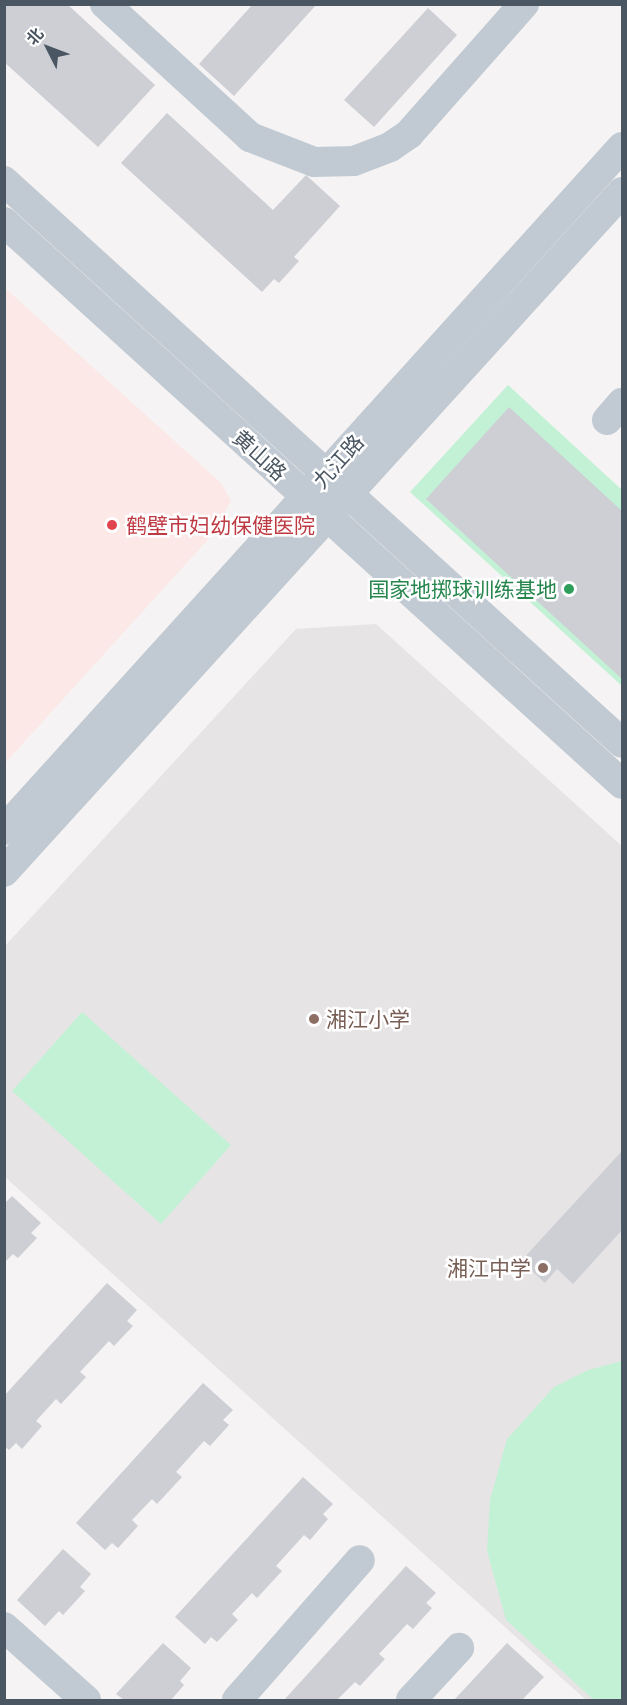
<!DOCTYPE html>
<html>
<head>
<meta charset="utf-8">
<style>
	body { margin:0 }
	#map { position:relative; width:627px; height:1705px; overflow:hidden; background:#f5f3f3; font-family:"Open Sans","Noto Sans SC",sans-serif }
	div>[style] { position:absolute }
	.education>* { inset:0; background:#e6e4e5 }
	.medical>* { inset:0; background:#fce8e6 }
	.green>* { inset:0; background:#c3f1d5 }
	.building>* { inset:0; background:#cdcfd5 }
	.minor>* { height:30px; margin:-15px; padding:0 15px; transform-origin:15px; border-radius:15px; background:#c1cad2 }
	.dots>* { width:16px; height:16px; translate:-50% -50%; box-sizing:border-box; border:3px solid #fff; border-radius:50% }
	span { translate:-50% -50%; white-space:nowrap; text-align:center; line-height:1.15; -webkit-text-stroke:5px #fff; paint-order:stroke }
	.street-label { font-size:21px; color:#4a5661 }
	.health-label { font-size:21px; color:#be3a42 }
	.left { translate:0 -50%; text-align:left }
	.leisure-label { font-size:21px; color:#27864d }
	.right { translate:-100% -50%; text-align:right }
	.education-label { font-size:21px; color:#785e54 }
	.frame { position:absolute; inset:0; border:6px solid #4a5661; pointer-events:none }
	.north { position:absolute; left:18px; top:18px; width:60px; height:60px; -webkit-text-stroke:4px #fff; paint-order:stroke; rotate:312deg; font-size:16px; font-weight:700; line-height:24px; text-align:center; color:#4a5661 }
	.north::after { content:''; display:block; margin:auto; width:21px; height:27px; background:#4a5661; clip-path:polygon(50% 0,100% 100%,50% 72%,0 100%) }
</style>
</head>
<body>
<div id="map">
	<div class="education">
		<div style="clip-path:polygon(376px 624px,622px 846px,622px 1700px,586px 1700px,5px 1177px,4px 947px,296px 629px)"></div>
	</div>
	<div class="medical">
		<div style="clip-path:polygon(5px 288px,221px 483px,231px 501px,212px 535px,5px 763px)"></div>
	</div>
	<div class="green">
		<div style="clip-path:polygon(508px 385px,622px 490px,622px 686px,410px 492px)"></div>
		<div style="clip-path:polygon(82px 1012px,231px 1145px,161px 1224px,12px 1091px)"></div>
		<div style="clip-path:polygon(622px 1361px,622px 1700px,594px 1700px,506px 1620px,487px 1551px,490px 1500px,507px 1439px,554px 1387px,588px 1370px)"></div>
	</div>
	<div class="building">
		<div style="clip-path:polygon(4px 4px,67px 4px,155px 85px,98px 147px,4px 62px)"></div>
		<div style="clip-path:polygon(253px 4px,317px 4px,234px 96px,199px 64px)"></div>
		<div style="clip-path:polygon(428px 8px,457px 35px,374px 127px,344px 100px)"></div>
		<div style="clip-path:polygon(167px 113px,273px 210px,306px 175px,340px 206px,294px 257px,299px 261px,279px 283px,274px 279px,262px 292px,121px 163px)"></div>
		<div style="clip-path:polygon(509px 407px,622px 511px,622px 679px,426px 499px)"></div>
		<div style="clip-path:polygon(622px 1151px,622px 1230px,573px 1284px,557px 1269px,545px 1283px,521px 1261px)"></div>
		<div style="clip-path:polygon(12px 1196px,41px 1223px,31px 1233px,37px 1238px,18px 1258px,13px 1254px,4px 1263px,4px 1204px)"></div>
		<div style="clip-path:polygon(107px 1283px,137px 1310px,127px 1321px,133px 1326px,114px 1346px,109px 1341px,80px 1372px,86px 1377px,61px 1404px,56px 1399px,36px 1421px,42px 1426px,22px 1449px,16px 1443px,9px 1450px,4px 1446px,4px 1396px)"></div>
		<div style="clip-path:polygon(203px 1383px,233px 1410px,223px 1420px,229px 1425px,210px 1446px,204px 1441px,176px 1472px,182px 1477px,157px 1504px,152px 1499px,132px 1520px,138px 1526px,118px 1548px,112px 1543px,105px 1550px,76px 1523px)"></div>
		<div style="clip-path:polygon(303px 1477px,333px 1504px,323px 1514px,328px 1519px,310px 1540px,304px 1535px,276px 1566px,282px 1571px,257px 1598px,252px 1593px,232px 1614px,238px 1620px,217px 1642px,211px 1637px,205px 1644px,175px 1617px)"></div>
		<div style="clip-path:polygon(63px 1549px,91px 1574px,80px 1587px,85px 1591px,63px 1615px,59px 1611px,45px 1626px,17px 1600px)"></div>
		<div style="clip-path:polygon(406px 1566px,436px 1593px,426px 1603px,432px 1608px,413px 1629px,407px 1624px,379px 1654px,385px 1659px,360px 1686px,355px 1682px,337px 1700px,284px 1700px)"></div>
		<div style="clip-path:polygon(163px 1643px,191px 1668px,180px 1681px,184px 1685px,171px 1700px,124px 1700px,116px 1694px)"></div>
		<div style="clip-path:polygon(507px 1643px,544px 1677px,522px 1700px,454px 1700px)"></div>
	</div>
	<div class="minor">
		<div style="left:105px;top:4px;width:197px;rotate:42.5deg"></div>
		<div style="left:250px;top:137px;width:69px;rotate:21.3deg"></div>
		<div style="left:314px;top:162px;width:40px;rotate:-1.4deg"></div>
		<div style="left:354px;top:161px;width:39px;rotate:-21deg"></div>
		<div style="left:390px;top:147px;width:23px;rotate:-34deg"></div>
		<div style="left:409px;top:134px;width:174px;rotate:-48.5deg"></div>
		<div style="left:4px;top:181px;width:835px;rotate:42.28deg"></div>
		<div style="left:4px;top:222px;width:835px;rotate:42.28deg"></div>
		<div style="left:607px;top:420px;width:23px;rotate:-49deg"></div>
		<div style="left:4px;top:830px;width:921px;rotate:-47.86deg"></div>
		<div style="left:4px;top:872px;width:919px;rotate:-47.73deg"></div>
		<div style="left:4px;top:1627px;width:110px;rotate:41.7deg"></div>
		<div style="left:237px;top:1700px;width:186px;rotate:-48.7deg"></div>
		<div style="left:411px;top:1700px;width:71px;rotate:-47.3deg"></div>
	</div>
	<div class="dots">
		<div style="left:112px;top:525px;background:#e0444e"></div>
		<div style="left:569px;top:589px;background:#2e9e5b"></div>
		<div style="left:314px;top:1019px;background:#8d6e63"></div>
		<div style="left:543px;top:1268px;background:#8d6e63"></div>
	</div>
	<div class="street-label">
		<span style="left:260px;top:455px;rotate:42deg">黄山路</span>
		<span style="left:338px;top:461px;rotate:-48deg">九江路</span>
	</div>
	<div class="health-label">
		<span class="left" style="left:126px;top:525px">鹤壁市妇幼保健医院</span>
	</div>
	<div class="leisure-label">
		<span class="right" style="left:557px;top:589px">国家地掷球训练基地</span>
	</div>
	<div class="education-label">
		<span class="left" style="left:326px;top:1019px">湘江小学</span>
		<span class="right" style="left:531px;top:1268px">湘江中学</span>
	</div>
	<div class="frame"></div>
	<div class="north">北</div>
</div>
</body>
</html>
